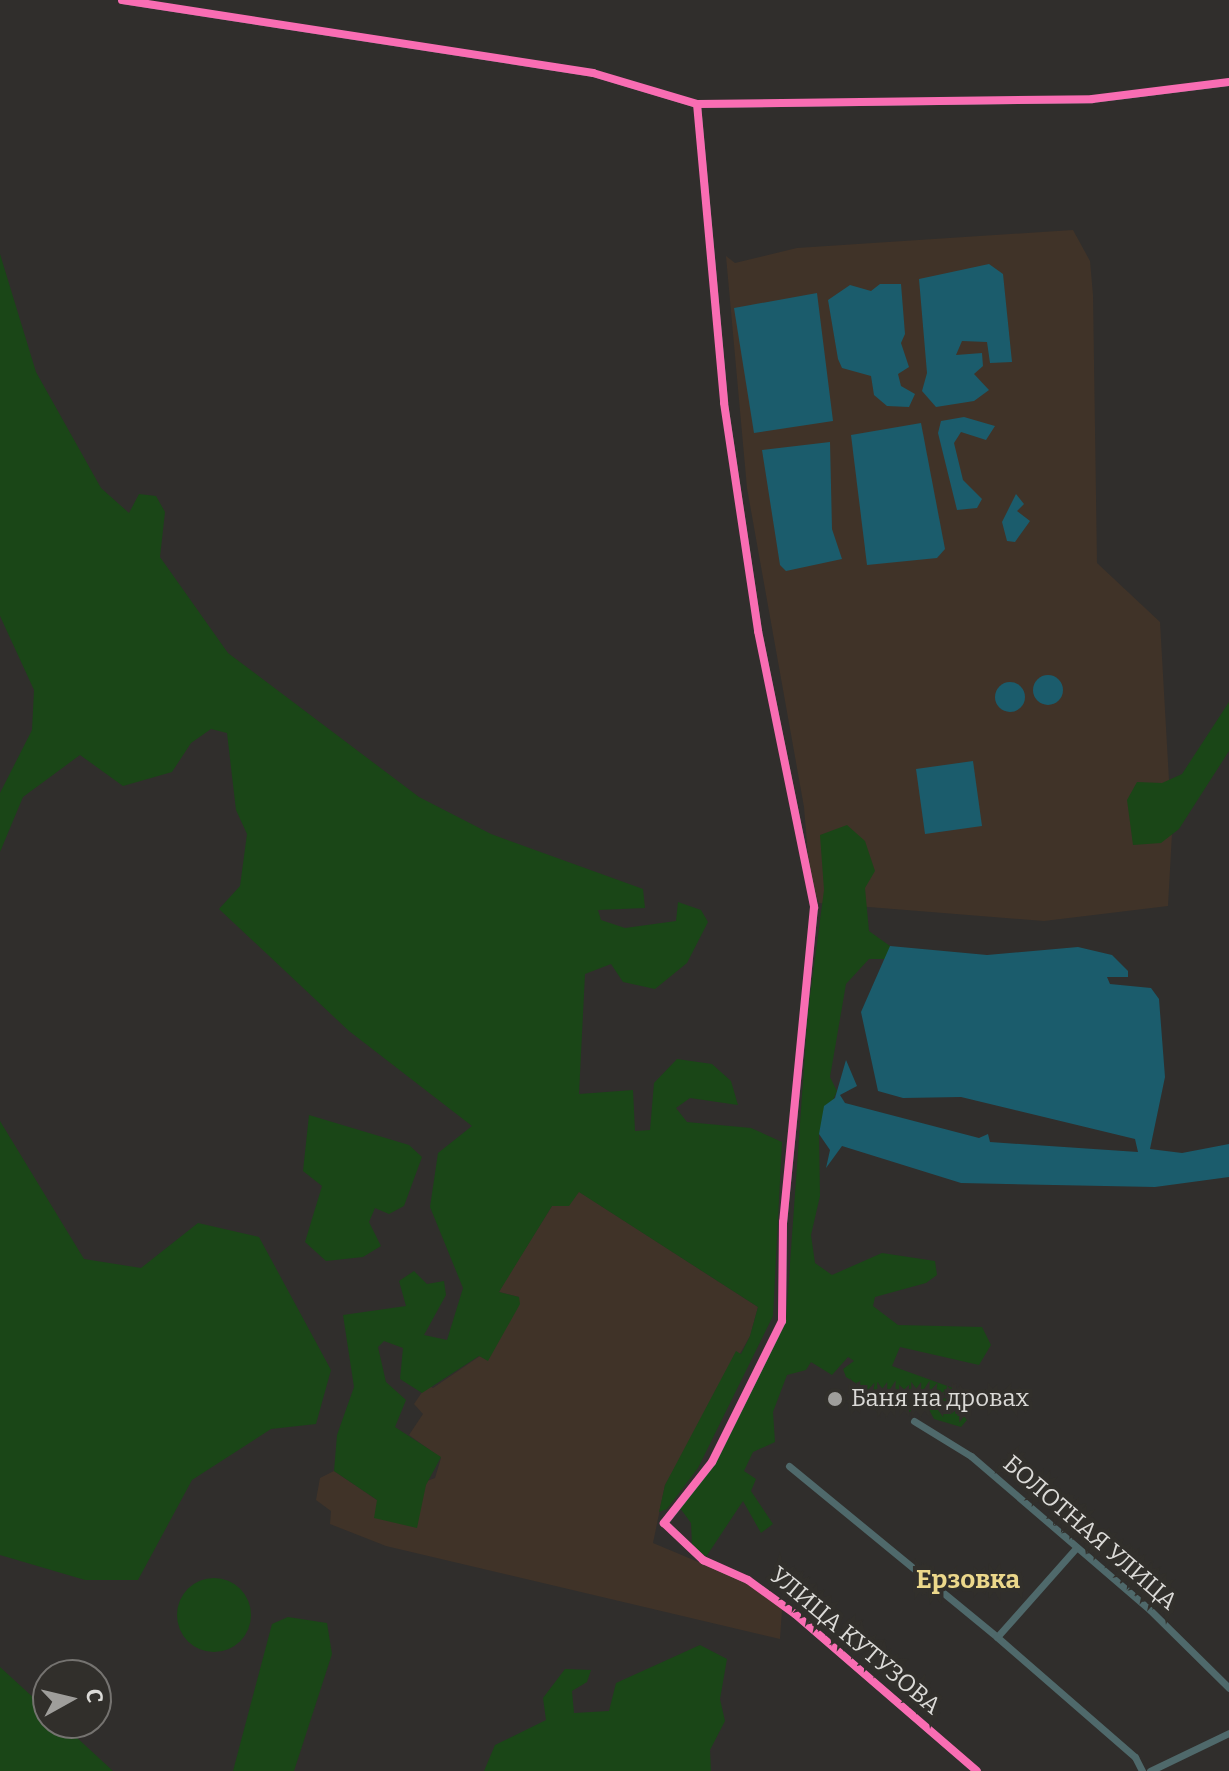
<!DOCTYPE html>
<html>
<head>
<meta charset="utf-8">
<style>
	body { margin:0 }
	#map { position:relative; width:1229px; height:1771px; overflow:hidden; background:#302e2c; font-family:Bitter,serif }
	div>[style] { position:absolute }
	.industrial>* { inset:0; background:#403328 }
	.green>* { inset:0; background:#1a4617 }
	.round { border-radius:50% }
	.water>* { inset:0; background:#1b5c6c }
	.street>* { height:7px; margin:-3.5px; padding:0 3.5px; transform-origin:3.5px; border-radius:3.5px; background:#4f696b }
	.cycleway>* { height:8px; margin:-4px; padding:0 4px; transform-origin:4px; border-radius:4px; background:#f96db3 }
	.dots>* { width:22px; height:22px; translate:-50% -50%; box-sizing:border-box; border:4px solid #312f2b; border-radius:50% }
	span { translate:-50% -50%; white-space:nowrap; text-align:center; line-height:1.15; -webkit-text-stroke:8px #312f2b; paint-order:stroke }
	.poi-label { font-size:24px; color:#dbdad7 }
	.left { translate:0 -50%; text-align:left }
	.street-label { font-size:24px; color:#dbdad7 }
	.neighbourhood-label { font-size:26px; color:#ecd88b; font-weight:700 }
	.north { position:absolute; left:32px; top:1659px; width:80px; height:80px; box-sizing:border-box; background:#312f2b; border:2px solid #757370; border-radius:50%; rotate:82deg; font-size:22px; font-weight:700; line-height:32px; text-align:center; color:#dbdad7 }
	.north::after { content:''; display:block; margin:auto; width:28px; height:36px; background:#9f9e9b; clip-path:polygon(50% 0,100% 100%,50% 72%,0 100%) }
</style>
</head>
<body>
<div id="map">
	<div class="industrial">
		<div style="clip-path:polygon(1073px 230px,1090px 261px,1093px 295px,1097px 563px,1160px 622px,1172px 833px,1168px 906px,1044px 921px,819px 903px,810px 879px,804px 807px,747px 488px,726px 256px,735px 263px,797px 248px)"></div>
		<div style="clip-path:polygon(578px 1191px,758px 1307px,750px 1336px,665px 1485px,653px 1543px,746px 1582px,782px 1609px,780px 1639px,386px 1546px,330px 1524px,331px 1511px,316px 1500px,320px 1478px,334px 1471px,377px 1500px,435px 1478px,441px 1458px,409px 1435px,423px 1414px,414px 1404px,427px 1385px,433px 1388px,480px 1356px,519px 1297px,499px 1292px,505px 1281px,552px 1206px)"></div>
	</div>
	<div class="green">
		<div style="clip-path:polygon(0 254px,36px 372px,101px 488px,129px 513px,139px 494px,156px 496px,165px 512px,160px 557px,228px 653px,419px 797px,491px 834px,643px 889px,645px 908px,598px 910px,601px 920px,625px 928px,676px 921px,678px 902px,701px 910px,708px 922px,687px 963px,655px 989px,623px 982px,611px 964px,585px 974px,579px 1094px,633px 1090px,635px 1131px,650px 1130px,654px 1083px,677px 1059px,712px 1064px,731px 1081px,738px 1105px,690px 1098px,676px 1108px,687px 1122px,751px 1128px,782px 1142px,773px 1316px,698px 1468px,667px 1509px,659px 1512px,665px 1485px,736px 1351px,741px 1354px,750px 1336px,758px 1307px,579px 1192px,569px 1206px,552px 1206px,499px 1292px,519px 1297px,520px 1304px,488px 1361px,479px 1356px,422px 1393px,400px 1379px,403px 1348px,384px 1341px,378px 1347px,386px 1382px,406px 1400px,395px 1427px,441px 1457px,426px 1485px,417px 1528px,374px 1518px,377px 1500px,334px 1471px,337px 1435px,354px 1387px,343px 1315px,406px 1306px,399px 1281px,414px 1271px,427px 1284px,444px 1281px,446px 1295px,424px 1335px,447px 1340px,463px 1288px,430px 1207px,438px 1153px,472px 1126px,349px 1031px,219px 909px,240px 886px,247px 834px,236px 810px,227px 733px,211px 729px,191px 743px,172px 772px,123px 786px,80px 755px,23px 797px,0 852px,0 793px,32px 730px,34px 690px,0 616px)"></div>
		<div style="clip-path:polygon(1229px 702px,1229px 751px,1179px 829px,1161px 843px,1133px 845px,1127px 800px,1137px 782px,1162px 783px,1182px 774px)"></div>
		<div style="clip-path:polygon(847px 825px,865px 841px,875px 871px,865px 888px,869px 931px,890px 946px,888px 959px,869px 959px,846px 984px,830px 1077px,837px 1091px,819px 1134px,820px 1196px,811px 1235px,815px 1263px,832px 1275px,882px 1253px,935px 1261px,937px 1275px,926px 1283px,875px 1297px,873px 1306px,898px 1325px,982px 1327px,991px 1345px,979px 1365px,900px 1347px,892px 1366px,964px 1392px,961px 1404px,967px 1420px,961px 1427px,934px 1419px,924px 1400px,917px 1399px,910px 1412px,902px 1409px,901px 1399px,870px 1392px,846px 1377px,843px 1369px,854px 1361px,848px 1357px,832px 1375px,811px 1362px,806px 1370px,787px 1375px,773px 1412px,775px 1442px,753px 1452px,744px 1471px,756px 1479px,751px 1491px,773px 1524px,761px 1533px,743px 1501px,706px 1557px,692px 1544px,691px 1523px,680px 1508px,717px 1458px,786px 1320px,808px 1011px,824px 890px,820px 835px)"></div>
		<div style="clip-path:polygon(309px 1115px,409px 1145px,422px 1157px,404px 1206px,389px 1214px,375px 1208px,369px 1222px,381px 1246px,363px 1257px,326px 1261px,305px 1242px,322px 1186px,303px 1171px)"></div>
		<div style="clip-path:polygon(0 1121px,84px 1259px,141px 1268px,198px 1223px,259px 1237px,331px 1370px,316px 1424px,271px 1429px,192px 1480px,138px 1580px,85px 1580px,0 1555px)"></div>
		<div class="round" style="left:177px;top:1578px;width:74px;height:74px"></div>
		<div style="clip-path:polygon(288px 1617px,327px 1623px,332px 1654px,294px 1771px,233px 1771px,272px 1624px)"></div>
		<div style="clip-path:polygon(700px 1645px,727px 1659px,720px 1699px,725px 1721px,710px 1750px,711px 1771px,484px 1771px,495px 1745px,546px 1720px,543px 1698px,565px 1669px,591px 1670px,587px 1682px,572px 1691px,574px 1713px,609px 1711px,616px 1683px)"></div>
		<div style="clip-path:polygon(0 1667px,48px 1711px,48px 1723px,61px 1723px,113px 1771px,0 1771px)"></div>
	</div>
	<div class="water">
		<div style="clip-path:polygon(989px 264px,1003px 274px,1012px 362px,990px 363px,987px 342px,962px 341px,956px 355px,982px 353px,983px 366px,974px 374px,989px 390px,974px 401px,936px 407px,922px 391px,927px 373px,919px 279px)"></div>
		<div style="clip-path:polygon(880px 284px,901px 284px,905px 334px,901px 343px,909px 367px,898px 374px,901px 386px,915px 394px,909px 407px,887px 406px,874px 395px,871px 376px,842px 368px,838px 359px,828px 300px,850px 285px,871px 291px)"></div>
		<div style="clip-path:polygon(817px 293px,833px 421px,754px 433px,734px 308px)"></div>
		<div style="clip-path:polygon(964px 417px,995px 426px,986px 440px,961px 432px,954px 443px,963px 480px,982px 499px,977px 508px,957px 510px,938px 433px,941px 421px)"></div>
		<div style="clip-path:polygon(921px 423px,945px 549px,937px 558px,867px 565px,851px 435px)"></div>
		<div style="clip-path:polygon(830px 442px,832px 529px,842px 559px,786px 571px,780px 565px,762px 450px)"></div>
		<div style="clip-path:polygon(1016px 494px,1024px 504px,1017px 511px,1030px 521px,1015px 542px,1007px 541px,1002px 522px)"></div>
		<div class="round" style="left:1033px;top:675px;width:30px;height:30px"></div>
		<div class="round" style="left:995px;top:682px;width:30px;height:30px"></div>
		<div style="clip-path:polygon(973px 761px,982px 826px,925px 834px,916px 769px)"></div>
		<div style="clip-path:polygon(890px 946px,987px 955px,1078px 947px,1112px 955px,1128px 971px,1128px 977px,1107px 977px,1110px 984px,1151px 988px,1159px 999px,1165px 1077px,1150px 1149px,1182px 1153px,1229px 1144px,1229px 1177px,1155px 1187px,961px 1183px,842px 1146px,826px 1168px,830px 1150px,819px 1134px,824px 1106px,835px 1098px,846px 1060px,857px 1086px,840px 1095px,845px 1103px,979px 1138px,988px 1134px,990px 1142px,1138px 1152px,1135px 1139px,961px 1097px,903px 1098px,878px 1091px,861px 1012px)"></div>
	</div>
	<div class="street">
		<div style="left:122px;top:0;width:477px;rotate:8.8deg"></div>
		<div style="left:593px;top:73px;width:109px;rotate:16.6deg"></div>
		<div style="left:697px;top:104px;width:395px;rotate:-0.7deg"></div>
		<div style="left:1092px;top:99px;width:138px;rotate:-7.1deg"></div>
		<div style="left:697px;top:104px;width:300px;rotate:84.8deg"></div>
		<div style="left:724px;top:403px;width:231px;rotate:81.5deg"></div>
		<div style="left:758px;top:631px;width:282px;rotate:78.5deg"></div>
		<div style="left:814px;top:907px;width:317px;rotate:95.6deg"></div>
		<div style="left:783px;top:1222px;width:99px;rotate:90.6deg"></div>
		<div style="left:782px;top:1321px;width:157px;rotate:116.4deg"></div>
		<div style="left:712px;top:1462px;width:78px;rotate:128.2deg"></div>
		<div style="left:664px;top:1523px;width:54px;rotate:43.5deg"></div>
		<div style="left:703px;top:1560px;width:49px;rotate:24deg"></div>
		<div style="left:748px;top:1580px;width:58px;rotate:35.9deg"></div>
		<div style="left:795px;top:1614px;width:240px;rotate:40.8deg"></div>
		<div style="left:914px;top:1421px;width:67px;rotate:31.6deg"></div>
		<div style="left:971px;top:1456px;width:236px;rotate:40.7deg"></div>
		<div style="left:1150px;top:1610px;width:111px;rotate:44.6deg"></div>
		<div style="left:789px;top:1466px;width:269px;rotate:39.4deg"></div>
		<div style="left:997px;top:1637px;width:183px;rotate:41deg"></div>
		<div style="left:1135px;top:1757px;width:16px;rotate:63deg"></div>
		<div style="left:997px;top:1637px;width:119px;rotate:-48.4deg"></div>
		<div style="left:1150px;top:1771px;width:88px;rotate:-25.7deg"></div>
	</div>
	<div class="cycleway">
		<div style="left:122px;top:0;width:477px;rotate:8.8deg"></div>
		<div style="left:593px;top:73px;width:109px;rotate:16.6deg"></div>
		<div style="left:697px;top:104px;width:395px;rotate:-0.7deg"></div>
		<div style="left:1092px;top:99px;width:138px;rotate:-7.1deg"></div>
		<div style="left:697px;top:104px;width:300px;rotate:84.8deg"></div>
		<div style="left:724px;top:403px;width:231px;rotate:81.5deg"></div>
		<div style="left:758px;top:631px;width:282px;rotate:78.5deg"></div>
		<div style="left:814px;top:907px;width:317px;rotate:95.6deg"></div>
		<div style="left:783px;top:1222px;width:99px;rotate:90.6deg"></div>
		<div style="left:782px;top:1321px;width:157px;rotate:116.4deg"></div>
		<div style="left:712px;top:1462px;width:78px;rotate:128.2deg"></div>
		<div style="left:664px;top:1523px;width:54px;rotate:43.5deg"></div>
		<div style="left:703px;top:1560px;width:49px;rotate:24deg"></div>
		<div style="left:748px;top:1580px;width:58px;rotate:35.9deg"></div>
		<div style="left:795px;top:1614px;width:240px;rotate:40.8deg"></div>
	</div>
	<div class="dots">
		<div style="left:835px;top:1399px;background:#9f9e9b"></div>
	</div>
	<div class="poi-label">
		<span class="left" style="left:851px;top:1399px">Баня на дровах</span>
	</div>
	<div class="street-label">
		<span style="left:1090px;top:1533px;rotate:41deg">БОЛОТНАЯ УЛИЦА</span>
		<span style="left:855px;top:1641px;rotate:40deg">УЛИЦА КУТУЗОВА</span>
	</div>
	<div class="neighbourhood-label">
		<span style="left:968px;top:1580px">Ерзовка</span>
	</div>
	<div class="north">С</div>
</div>
</body>
</html>
